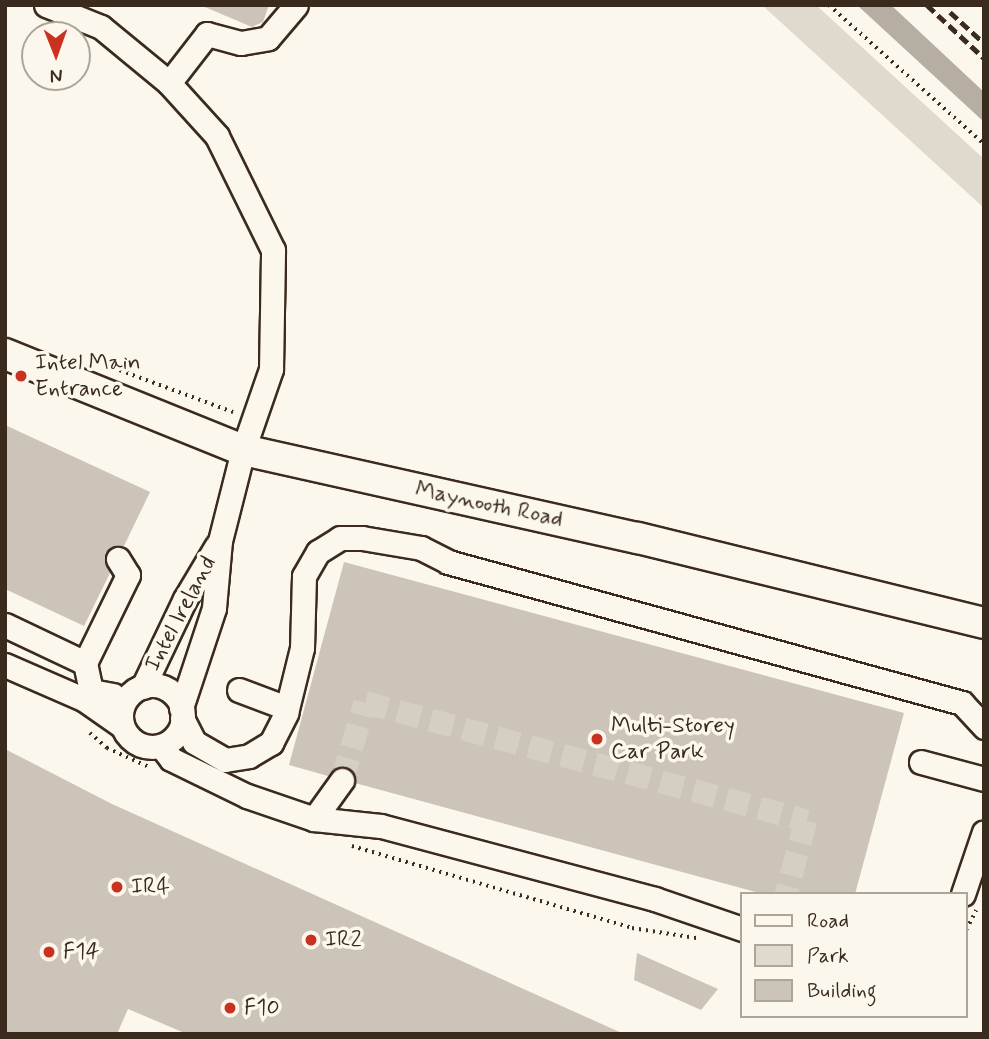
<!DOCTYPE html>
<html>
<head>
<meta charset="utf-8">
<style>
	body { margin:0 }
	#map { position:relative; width:989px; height:1039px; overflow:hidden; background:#fbf7ec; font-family:Mynerve,sans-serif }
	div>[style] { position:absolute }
	.green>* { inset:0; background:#dfd9ce }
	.water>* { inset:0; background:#b6aea2 }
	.building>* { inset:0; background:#ccc4b9 }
	.minor-tunnel>* { height:23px; margin-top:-11.5px; transform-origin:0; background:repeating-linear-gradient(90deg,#d5cec3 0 23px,transparent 0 34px) }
	.path>* { height:3.5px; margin-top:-1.75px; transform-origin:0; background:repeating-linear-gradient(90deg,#3b2a1e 0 2px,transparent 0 7px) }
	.roads { filter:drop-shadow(2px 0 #3b2a1e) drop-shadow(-2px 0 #3b2a1e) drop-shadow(0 2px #3b2a1e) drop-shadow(0 -2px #3b2a1e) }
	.minor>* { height:23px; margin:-11.5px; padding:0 11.5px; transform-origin:11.5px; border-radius:11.5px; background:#fbf7ec }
	.minor>.ring { margin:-11.5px; padding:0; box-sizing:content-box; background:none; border:23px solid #fbf7ec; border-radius:50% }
	.major>* { height:30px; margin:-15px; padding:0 15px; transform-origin:15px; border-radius:15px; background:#fbf7ec }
	.rail>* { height:5px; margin-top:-2.5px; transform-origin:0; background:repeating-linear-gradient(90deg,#3b2a1e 0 10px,transparent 0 15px) }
	.dots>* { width:19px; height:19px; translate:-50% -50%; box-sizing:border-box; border:4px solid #fbf7ec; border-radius:50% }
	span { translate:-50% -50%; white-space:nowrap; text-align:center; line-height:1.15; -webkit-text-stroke:7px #fbf7ec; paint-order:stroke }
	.poi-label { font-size:23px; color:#3b2a1e }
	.left { translate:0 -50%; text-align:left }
	.street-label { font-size:23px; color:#3b2a1e }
	.frame { position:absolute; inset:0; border:7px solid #3b2a1e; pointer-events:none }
	.legend { position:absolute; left:740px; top:892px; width:228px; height:126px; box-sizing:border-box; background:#fbf7ec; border:2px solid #aea59a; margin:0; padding:9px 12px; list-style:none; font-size:21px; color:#3b2a1e }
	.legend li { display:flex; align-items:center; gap:14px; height:35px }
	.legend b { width:35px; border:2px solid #aea59a }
	.north { position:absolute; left:21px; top:21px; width:70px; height:70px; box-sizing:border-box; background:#fbf7ec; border:2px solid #aea59a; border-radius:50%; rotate:179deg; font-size:19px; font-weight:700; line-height:28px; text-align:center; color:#3b2a1e }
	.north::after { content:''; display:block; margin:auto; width:24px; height:32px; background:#c8321e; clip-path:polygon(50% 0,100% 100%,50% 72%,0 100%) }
</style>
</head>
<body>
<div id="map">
	<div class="green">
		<div style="clip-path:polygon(762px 5px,816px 5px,984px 159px,984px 208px)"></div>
	</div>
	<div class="water">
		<div style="clip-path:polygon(857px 5px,891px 5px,984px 92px,984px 122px)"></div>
	</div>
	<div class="building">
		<div style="clip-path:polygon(200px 5px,269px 5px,263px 22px,252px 27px)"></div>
		<div style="clip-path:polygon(5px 425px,150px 492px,124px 546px,111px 547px,105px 553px,110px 573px,84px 626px,5px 589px)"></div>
		<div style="clip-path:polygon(344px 562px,904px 713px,855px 894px,763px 894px,355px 783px,354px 774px,344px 766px,328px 776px,289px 765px)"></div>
		<div style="clip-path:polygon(5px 749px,112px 804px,624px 1034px,187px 1034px,128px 1009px,117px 1034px,5px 1034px)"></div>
		<div style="clip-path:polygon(637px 953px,718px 989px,701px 1010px,634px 980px)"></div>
	</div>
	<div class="minor-tunnel">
		<div style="left:342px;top:780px;width:81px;rotate:-73.6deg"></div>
		<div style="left:365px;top:702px;width:457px;rotate:15deg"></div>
		<div style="left:806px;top:820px;width:77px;rotate:105.1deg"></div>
	</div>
	<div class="path">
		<div style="left:829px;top:5px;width:208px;rotate:41.9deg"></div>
		<div style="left:100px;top:363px;width:142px;rotate:20.2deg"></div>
		<div style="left:90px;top:733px;width:23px;rotate:41deg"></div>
		<div style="left:107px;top:748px;width:46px;rotate:24.3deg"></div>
		<div style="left:352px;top:846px;width:292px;rotate:16.3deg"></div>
		<div style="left:632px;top:928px;width:65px;rotate:8.9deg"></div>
		<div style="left:966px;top:930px;width:22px;rotate:-63deg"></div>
	</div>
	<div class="roads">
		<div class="minor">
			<div style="left:46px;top:5px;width:59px;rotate:21.8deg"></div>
			<div style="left:101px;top:27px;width:88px;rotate:39.5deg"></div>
			<div style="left:5px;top:625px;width:89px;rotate:25.4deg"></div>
			<div style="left:5px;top:665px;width:87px;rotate:23.6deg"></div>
			<div style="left:85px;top:700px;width:45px;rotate:35.1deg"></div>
			<div class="ring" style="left:121px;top:685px;width:39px;height:39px"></div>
			<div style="left:143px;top:687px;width:98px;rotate:-64.5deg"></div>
			<div style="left:185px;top:599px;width:61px;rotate:-59.2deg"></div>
			<div style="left:239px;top:690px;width:51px;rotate:20.6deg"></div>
			<div style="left:113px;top:695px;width:22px;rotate:-170deg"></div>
			<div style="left:91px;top:691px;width:29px;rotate:-102deg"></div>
			<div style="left:85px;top:663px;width:98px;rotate:-64deg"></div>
			<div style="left:128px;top:575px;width:19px;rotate:-122deg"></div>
			<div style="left:181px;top:708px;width:105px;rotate:-71.7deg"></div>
			<div style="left:214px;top:608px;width:67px;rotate:-84.9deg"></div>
			<div style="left:220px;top:541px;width:94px;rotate:-75.8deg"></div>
			<div style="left:243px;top:450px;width:86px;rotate:-70.9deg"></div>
			<div style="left:271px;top:369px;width:119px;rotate:-89deg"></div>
			<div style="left:273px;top:250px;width:127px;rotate:-116.2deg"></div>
			<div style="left:217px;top:136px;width:72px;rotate:-132.2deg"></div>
			<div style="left:169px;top:83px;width:62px;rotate:-52.2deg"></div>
			<div style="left:207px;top:34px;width:35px;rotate:15deg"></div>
			<div style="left:241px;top:43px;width:27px;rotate:-10deg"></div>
			<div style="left:268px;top:38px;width:43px;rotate:-49.7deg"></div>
			<div style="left:182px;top:718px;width:27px;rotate:63deg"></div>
			<div style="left:194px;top:742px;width:36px;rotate:30deg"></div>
			<div style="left:225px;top:760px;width:24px;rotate:-9deg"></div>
			<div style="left:249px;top:756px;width:26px;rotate:-31deg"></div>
			<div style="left:271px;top:743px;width:34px;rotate:-63deg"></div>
			<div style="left:286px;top:713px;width:67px;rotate:-76.2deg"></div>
			<div style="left:302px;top:648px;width:72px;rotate:-88.4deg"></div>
			<div style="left:304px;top:576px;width:28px;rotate:-60deg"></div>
			<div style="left:318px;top:552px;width:26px;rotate:-32deg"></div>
			<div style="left:340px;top:538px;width:22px"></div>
			<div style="left:362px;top:538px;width:60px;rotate:9.6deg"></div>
			<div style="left:421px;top:548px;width:30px;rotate:27deg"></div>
			<div style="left:448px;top:562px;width:533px;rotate:15.34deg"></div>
			<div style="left:962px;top:703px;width:33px;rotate:47deg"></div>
			<div style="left:161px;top:746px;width:16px;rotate:52deg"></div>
			<div style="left:171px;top:759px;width:85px;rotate:26deg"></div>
			<div style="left:247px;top:796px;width:71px;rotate:18.9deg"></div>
			<div style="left:314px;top:819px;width:67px;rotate:6deg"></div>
			<div style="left:381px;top:826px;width:284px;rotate:14.9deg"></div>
			<div style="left:655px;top:899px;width:92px;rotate:19deg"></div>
			<div style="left:921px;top:762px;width:65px;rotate:15.1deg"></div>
			<div style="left:314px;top:819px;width:48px;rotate:-54.3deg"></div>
			<div style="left:963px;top:894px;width:65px;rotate:-71.3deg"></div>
		</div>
		<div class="major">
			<div style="left:5px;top:354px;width:257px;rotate:22deg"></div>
			<div style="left:243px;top:450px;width:405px;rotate:12.6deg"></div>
			<div style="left:638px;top:538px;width:356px;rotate:13.8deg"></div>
		</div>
	</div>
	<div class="rail">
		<div style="left:927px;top:5px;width:78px;rotate:42.9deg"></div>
		<div style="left:950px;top:12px;width:46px;rotate:42.4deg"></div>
	</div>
	<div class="dots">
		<div style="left:21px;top:376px;background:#c8321e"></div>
		<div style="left:597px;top:739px;background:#c8321e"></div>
		<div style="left:117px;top:887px;background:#c8321e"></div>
		<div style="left:311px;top:940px;background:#c8321e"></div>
		<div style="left:49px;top:952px;background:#c8321e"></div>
		<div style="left:230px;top:1008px;background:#c8321e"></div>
	</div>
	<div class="poi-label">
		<span class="left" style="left:35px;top:376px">Intel Main<br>Entrance</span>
		<span class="left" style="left:611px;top:739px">Multi-Storey<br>Car Park</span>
		<span class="left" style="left:131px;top:887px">IR4</span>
		<span class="left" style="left:325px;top:940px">IR2</span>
		<span class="left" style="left:63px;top:952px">F14</span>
		<span class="left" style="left:244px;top:1008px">F10</span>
	</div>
	<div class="street-label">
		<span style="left:489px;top:505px;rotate:12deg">Maynooth Road</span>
		<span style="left:181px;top:614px;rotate:-62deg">Intel Ireland</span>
	</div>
	<div class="frame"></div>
	<ul class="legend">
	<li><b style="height:9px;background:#fbf7ec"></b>Road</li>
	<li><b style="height:19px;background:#dfd9ce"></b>Park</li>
	<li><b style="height:19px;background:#ccc4b9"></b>Building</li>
	</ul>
	<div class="north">N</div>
</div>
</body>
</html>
